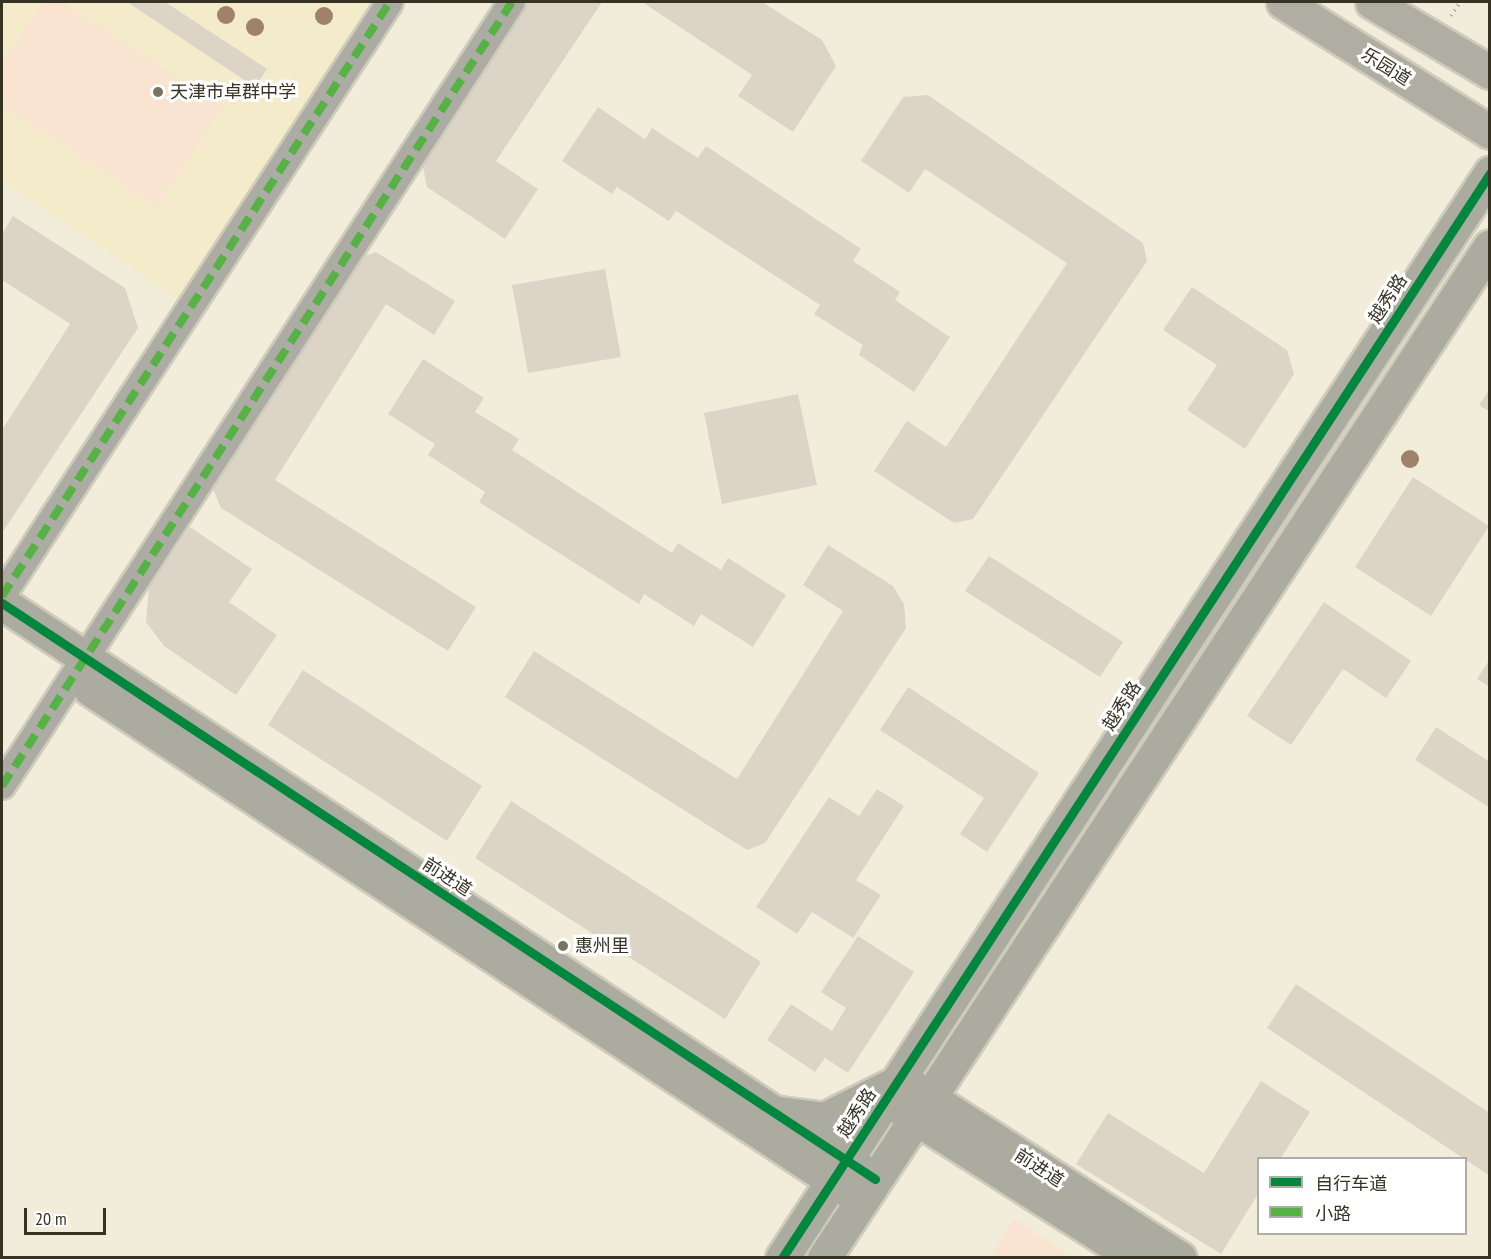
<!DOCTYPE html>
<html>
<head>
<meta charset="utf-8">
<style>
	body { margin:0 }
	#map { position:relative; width:1491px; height:1259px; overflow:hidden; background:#f2edda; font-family:"PT Sans Narrow","Noto Sans SC",sans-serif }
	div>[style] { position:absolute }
	.built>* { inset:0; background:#f4ebcb }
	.green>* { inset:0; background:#f9e3d1 }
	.building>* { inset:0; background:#dcd5c7 }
	.path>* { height:4px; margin-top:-2px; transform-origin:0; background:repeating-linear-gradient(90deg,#b5b3a9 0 1.5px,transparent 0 6px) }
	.roads { filter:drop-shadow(2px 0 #cfcbbb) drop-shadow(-2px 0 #cfcbbb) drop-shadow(0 2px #cfcbbb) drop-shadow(0 -2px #cfcbbb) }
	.street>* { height:26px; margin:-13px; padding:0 13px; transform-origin:13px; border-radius:13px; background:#acaca4 }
	.secondary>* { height:33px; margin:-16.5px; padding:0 16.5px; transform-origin:16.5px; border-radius:16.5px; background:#acaba0 }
	.primary>* { height:33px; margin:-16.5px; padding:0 16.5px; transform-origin:16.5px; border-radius:16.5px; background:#b0aea2 }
	.quiet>* { height:8px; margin-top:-4px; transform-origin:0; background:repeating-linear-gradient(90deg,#56b245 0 15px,transparent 0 23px) }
	.cycleway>* { height:9px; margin:-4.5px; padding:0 4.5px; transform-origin:4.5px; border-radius:4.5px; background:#00873e }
	.trees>* { width:18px; height:18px; margin:-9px; border-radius:50%; background:#9e826b }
	.dots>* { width:16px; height:16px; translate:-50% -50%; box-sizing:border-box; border:3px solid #fff; border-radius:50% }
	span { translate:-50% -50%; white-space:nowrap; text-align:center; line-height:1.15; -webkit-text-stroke:6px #fff; paint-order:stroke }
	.street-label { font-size:18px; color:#363325 }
	.poi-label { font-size:18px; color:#363325 }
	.left { translate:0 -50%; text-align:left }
	.frame { position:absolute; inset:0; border:3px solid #363325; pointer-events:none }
	.legend { position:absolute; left:1257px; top:1157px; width:210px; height:78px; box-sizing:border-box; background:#fff; border:2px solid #afada8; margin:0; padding:8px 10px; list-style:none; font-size:18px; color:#363325 }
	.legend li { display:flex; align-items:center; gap:12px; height:30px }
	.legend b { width:30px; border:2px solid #afada8 }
	.scale { position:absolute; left:24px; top:1208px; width:82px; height:27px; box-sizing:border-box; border:3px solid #363325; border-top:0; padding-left:8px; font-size:18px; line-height:21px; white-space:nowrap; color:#363325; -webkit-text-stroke:4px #fff; paint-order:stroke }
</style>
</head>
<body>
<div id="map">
	<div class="built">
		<div style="clip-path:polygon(2px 2px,375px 2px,179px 301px,2px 182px)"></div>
	</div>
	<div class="green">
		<div style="clip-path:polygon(43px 2px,62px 2px,223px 107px,157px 208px,2px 105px,2px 65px)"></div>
		<div style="clip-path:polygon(1014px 1219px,1072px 1257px,990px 1257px)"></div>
	</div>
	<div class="building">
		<div style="clip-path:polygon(127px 2px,165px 2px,267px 69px,255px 87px)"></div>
		<div style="clip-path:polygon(525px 2px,602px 2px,496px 161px,538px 189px,505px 239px,427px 187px,422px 162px)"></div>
		<div style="clip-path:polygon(642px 2px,762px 2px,822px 40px,836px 66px,793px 132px,738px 96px,752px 75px)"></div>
		<div style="clip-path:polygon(928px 95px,1143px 243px,1147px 261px,973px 519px,954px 523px,874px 471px,907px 421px,946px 447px,1067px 263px,925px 169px,909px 193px,861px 161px,903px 97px)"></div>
		<div style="clip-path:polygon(598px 107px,645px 139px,652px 128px,698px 158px,706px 146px,861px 249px,853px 261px,900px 292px,895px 300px,950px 337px,914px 392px,859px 355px,863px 345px,814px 314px,820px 305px,676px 211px,669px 221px,617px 187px,612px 194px,562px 161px)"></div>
		<div style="clip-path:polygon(13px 216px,125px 288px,138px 328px,2px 533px,2px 430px,70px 324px,2px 280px,2px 234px)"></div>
		<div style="clip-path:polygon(376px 252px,455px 301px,434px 335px,386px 304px,275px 480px,476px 607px,448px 651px,221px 508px,211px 484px,353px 260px)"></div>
		<div style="clip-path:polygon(605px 269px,621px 357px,528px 373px,512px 285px)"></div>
		<div style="clip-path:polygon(1192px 287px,1287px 350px,1294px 374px,1245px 449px,1187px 410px,1217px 365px,1163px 330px)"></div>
		<div style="clip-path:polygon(423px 359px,484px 398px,475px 412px,519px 439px,512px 450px,672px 553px,678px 543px,721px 570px,728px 558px,786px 595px,753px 647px,701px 614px,694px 626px,644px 594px,639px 604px,479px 502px,485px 492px,428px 455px,435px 444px,388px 414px)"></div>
		<div style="clip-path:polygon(1490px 388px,1490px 412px,1479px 405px)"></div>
		<div style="clip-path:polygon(798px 394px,817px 485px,722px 504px,704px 413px)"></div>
		<div style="clip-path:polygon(1413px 477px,1489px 526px,1431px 616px,1355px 567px)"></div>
		<div style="clip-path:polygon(190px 527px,252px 569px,229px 602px,277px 635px,236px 695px,164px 646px,146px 622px,149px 588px)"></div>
		<div style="clip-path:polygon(828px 545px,893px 586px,904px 604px,906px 628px,765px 843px,747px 850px,505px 697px,534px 651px,737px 779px,843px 611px,803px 585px)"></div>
		<div style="clip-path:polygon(989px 556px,1123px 642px,1100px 677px,965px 591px)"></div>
		<div style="clip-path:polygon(1324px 602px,1411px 661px,1386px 698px,1343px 669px,1291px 745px,1247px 716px)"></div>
		<div style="clip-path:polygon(1490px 659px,1490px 687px,1477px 679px)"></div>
		<div style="clip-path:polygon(303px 670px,482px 786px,447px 841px,268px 725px)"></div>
		<div style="clip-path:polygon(908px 687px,1039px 773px,987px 852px,960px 834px,984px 798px,880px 730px)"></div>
		<div style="clip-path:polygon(1436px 727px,1490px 762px,1490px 808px,1415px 760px)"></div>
		<div style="clip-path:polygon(877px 789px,904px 806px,856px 880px,881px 895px,853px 938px,812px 912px,797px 934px,756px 907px,829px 797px,859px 816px)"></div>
		<div style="clip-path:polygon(511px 801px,761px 962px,725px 1019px,475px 858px)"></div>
		<div style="clip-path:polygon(858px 936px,914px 972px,848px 1073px,825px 1058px,815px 1072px,767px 1040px,791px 1004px,832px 1031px,846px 1008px,821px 992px)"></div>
		<div style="clip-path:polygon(1296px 984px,1490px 1113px,1490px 1176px,1267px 1028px)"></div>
		<div style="clip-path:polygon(1261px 1081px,1310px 1112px,1281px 1158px,1258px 1158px,1258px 1194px,1221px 1254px,1076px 1164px,1108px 1113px,1204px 1173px)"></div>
	</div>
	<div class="path">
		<div style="left:1451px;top:16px;width:17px;rotate:-57deg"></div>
	</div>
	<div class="roads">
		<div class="street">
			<div style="left:2px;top:596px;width:709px;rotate:-56.85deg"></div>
			<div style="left:2px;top:786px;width:935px;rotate:-56.96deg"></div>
		</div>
		<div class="secondary">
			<div style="left:2px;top:603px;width:1033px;rotate:33.43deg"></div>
			<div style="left:90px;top:689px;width:911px;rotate:33.5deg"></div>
			<div style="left:911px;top:1086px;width:319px;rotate:32.6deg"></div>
			<div style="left:897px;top:1106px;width:283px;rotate:32.5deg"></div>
			<div style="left:780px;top:1113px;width:44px;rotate:7.8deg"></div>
			<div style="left:824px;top:1119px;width:72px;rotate:-26.6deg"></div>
			<div style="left:782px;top:1258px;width:1296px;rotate:-56.87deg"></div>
			<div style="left:824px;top:1258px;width:1211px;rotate:-56.65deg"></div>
		</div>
		<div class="primary">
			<div style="left:1283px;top:2px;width:244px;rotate:32.1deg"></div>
			<div style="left:1372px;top:2px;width:137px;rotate:30.7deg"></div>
		</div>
	</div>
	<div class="quiet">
		<div style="left:2px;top:596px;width:709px;rotate:-56.85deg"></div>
		<div style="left:2px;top:786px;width:935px;rotate:-56.96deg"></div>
	</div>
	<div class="cycleway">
		<div style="left:2px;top:603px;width:1046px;rotate:33.42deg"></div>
		<div style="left:782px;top:1258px;width:1296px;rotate:-56.87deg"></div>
	</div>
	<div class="trees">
		<div style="left:226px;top:15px"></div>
		<div style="left:324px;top:16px"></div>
		<div style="left:255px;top:27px"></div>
		<div style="left:1410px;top:459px"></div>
	</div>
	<div class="dots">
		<div style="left:158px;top:92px;background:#787464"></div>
		<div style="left:563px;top:946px;background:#787464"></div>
	</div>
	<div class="street-label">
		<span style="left:1386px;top:67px;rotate:32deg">乐园道</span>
		<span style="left:1388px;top:299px;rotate:-57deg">越秀路</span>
		<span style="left:1122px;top:706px;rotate:-57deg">越秀路</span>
		<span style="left:447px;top:877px;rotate:33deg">前进道</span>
		<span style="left:857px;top:1113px;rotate:-57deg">越秀路</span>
		<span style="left:1039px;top:1168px;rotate:33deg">前进道</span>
	</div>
	<div class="poi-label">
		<span class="left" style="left:170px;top:92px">天津市卓群中学</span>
		<span class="left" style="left:575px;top:946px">惠州里</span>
	</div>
	<div class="frame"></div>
	<ul class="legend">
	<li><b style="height:8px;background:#00873e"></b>自行车道</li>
	<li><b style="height:8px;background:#56b245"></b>小路</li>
	</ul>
	<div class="scale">20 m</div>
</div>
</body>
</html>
